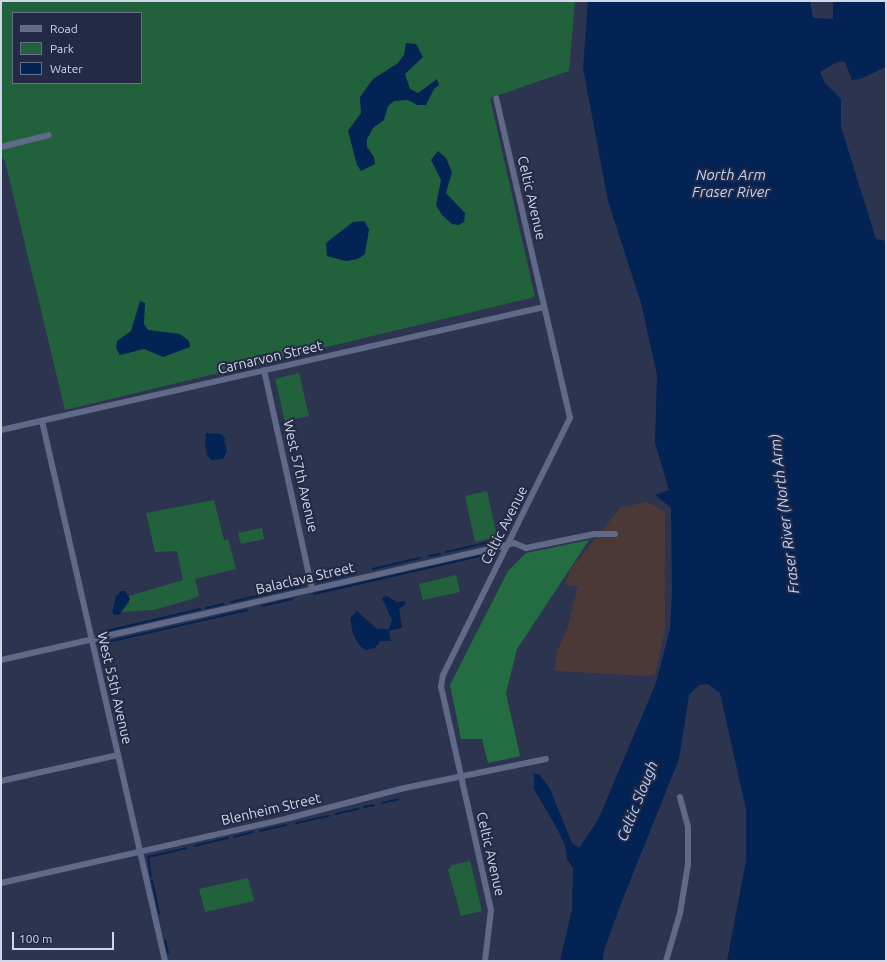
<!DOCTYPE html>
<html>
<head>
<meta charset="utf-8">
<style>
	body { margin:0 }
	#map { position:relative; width:887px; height:962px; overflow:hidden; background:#2d3450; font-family:Ubuntu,sans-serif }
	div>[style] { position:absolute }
	.commercial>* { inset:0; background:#4d3838 }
	.green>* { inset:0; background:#21623c }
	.forest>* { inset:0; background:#246c42 }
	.water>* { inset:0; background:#022354 }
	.stream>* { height:2px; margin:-1px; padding:0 1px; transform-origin:1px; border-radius:1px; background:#022354 }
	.street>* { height:6px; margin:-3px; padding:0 3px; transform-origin:3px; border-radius:3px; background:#606987 }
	span { translate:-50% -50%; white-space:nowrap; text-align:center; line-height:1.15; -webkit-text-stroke:4px #242a45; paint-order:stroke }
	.street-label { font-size:14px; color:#d2d7e9 }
	.water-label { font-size:15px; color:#bbd5fc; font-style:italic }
	.frame { position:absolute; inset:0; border:2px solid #d2d7e9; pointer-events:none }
	.legend { position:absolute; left:12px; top:12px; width:130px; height:72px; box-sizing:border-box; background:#242a45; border:1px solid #6a6f87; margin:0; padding:5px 7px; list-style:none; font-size:12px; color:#d2d7e9 }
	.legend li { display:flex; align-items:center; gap:8px; height:20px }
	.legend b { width:20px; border:1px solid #6a6f87 }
	.scale { position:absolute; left:12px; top:932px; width:102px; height:18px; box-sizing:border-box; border:2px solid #d2d7e9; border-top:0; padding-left:5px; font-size:12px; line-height:14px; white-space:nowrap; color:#d2d7e9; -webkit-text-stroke:3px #242a45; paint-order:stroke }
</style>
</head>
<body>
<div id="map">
	<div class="commercial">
		<div style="clip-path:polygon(647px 502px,665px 512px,665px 629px,655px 674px,648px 676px,555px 671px,557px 651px,567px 630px,578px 586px,565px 585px,570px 570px,620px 508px)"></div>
	</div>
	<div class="green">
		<div style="clip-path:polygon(evenodd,1px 1px,575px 1px,569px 71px,490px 98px,535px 297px,65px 410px,5px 161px,1px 157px,1px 1px,13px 13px,141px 13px,141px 83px,13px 83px,13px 13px)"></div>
		<div style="clip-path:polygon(299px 373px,309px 416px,285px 421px,275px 379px)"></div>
		<div style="clip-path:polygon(487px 491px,497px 537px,475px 542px,465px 496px)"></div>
		<div style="clip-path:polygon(214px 500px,224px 540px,228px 539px,236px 569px,195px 579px,199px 596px,192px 599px,154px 610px,121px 612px,129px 603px,129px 596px,183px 580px,177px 551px,155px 552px,146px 513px)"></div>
		<div style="clip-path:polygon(262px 528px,264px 539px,241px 544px,238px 533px)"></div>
		<div style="clip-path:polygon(456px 575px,460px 592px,423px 600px,419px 584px)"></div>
		<div style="clip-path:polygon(470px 861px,482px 911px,461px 916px,448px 870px,452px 865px)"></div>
		<div style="clip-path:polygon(248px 878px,254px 901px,205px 912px,199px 889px)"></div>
	</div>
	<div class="forest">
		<div style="clip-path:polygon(589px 540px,517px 649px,506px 693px,520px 756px,488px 763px,482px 739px,461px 739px,450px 685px,508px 571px,526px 553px)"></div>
	</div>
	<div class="water">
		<div style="clip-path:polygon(588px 1px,810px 1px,813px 18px,833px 19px,833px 1px,886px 1px,886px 67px,860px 79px,852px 80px,845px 62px,837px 62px,820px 72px,825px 83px,841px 99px,841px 127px,876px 239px,886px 241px,886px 961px,727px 961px,746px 861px,746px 809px,720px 693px,708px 684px,699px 685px,689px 695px,679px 759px,622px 901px,604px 950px,603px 961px,560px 961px,572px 909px,573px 868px,567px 859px,565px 845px,555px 825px,534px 789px,534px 773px,540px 775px,550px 789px,572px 843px,579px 848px,598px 820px,656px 683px,670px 629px,672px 591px,671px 508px,655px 495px,669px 490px,655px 443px,657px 375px,641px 303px,608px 201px,583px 68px)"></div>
		<div style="clip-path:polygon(406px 43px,416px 44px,423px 57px,405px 74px,410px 89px,418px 93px,437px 79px,439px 85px,434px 89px,426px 105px,417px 105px,408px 100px,394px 101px,388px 106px,384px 120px,373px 128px,367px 139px,367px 147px,374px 157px,375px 164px,361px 171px,357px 165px,348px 131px,361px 113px,360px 97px,373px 79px,398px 63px,404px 55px)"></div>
		<div style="clip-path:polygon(438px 151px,446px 158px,452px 172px,446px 193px,465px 213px,464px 222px,459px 225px,452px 224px,442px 215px,436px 205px,441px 180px,431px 160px)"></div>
		<div style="clip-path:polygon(364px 221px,369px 229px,365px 254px,358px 259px,346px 261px,327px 256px,326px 243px,353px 222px)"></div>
		<div style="clip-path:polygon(140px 301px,145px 303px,144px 324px,148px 330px,180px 334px,189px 341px,190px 347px,163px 357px,144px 349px,120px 355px,116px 348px,117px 341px,131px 331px)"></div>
		<div style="clip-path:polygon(206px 433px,221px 434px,226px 439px,224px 440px,227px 451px,223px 459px,211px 460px,207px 455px,205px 445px)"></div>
		<div style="clip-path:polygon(121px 591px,125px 591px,130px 599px,119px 615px,114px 615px,112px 612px,116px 596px)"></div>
		<div style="clip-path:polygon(387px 596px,397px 602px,405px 601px,406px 604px,399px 609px,402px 628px,389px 631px,391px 641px,380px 641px,375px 648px,365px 650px,359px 645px,353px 634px,350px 618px,357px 611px,377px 629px,389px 629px,392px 620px,382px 598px)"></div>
	</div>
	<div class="stream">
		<div style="left:446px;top:552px;width:54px;rotate:-12.8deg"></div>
		<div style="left:429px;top:556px;width:11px;rotate:-10deg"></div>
		<div style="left:373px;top:569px;width:48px;rotate:-13.2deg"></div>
		<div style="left:317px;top:582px;width:40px;rotate:-13deg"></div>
		<div style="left:314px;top:594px;width:170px;rotate:-12.9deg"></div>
		<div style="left:231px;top:602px;width:72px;rotate:-12.9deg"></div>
		<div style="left:262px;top:606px;width:31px;rotate:-13deg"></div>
		<div style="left:206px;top:608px;width:18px;rotate:-13deg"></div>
		<div style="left:102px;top:632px;width:101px;rotate:-13.2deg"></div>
		<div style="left:103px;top:643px;width:148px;rotate:-12.9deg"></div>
		<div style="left:382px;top:803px;width:17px;rotate:-13deg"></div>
		<div style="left:364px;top:807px;width:10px;rotate:-11deg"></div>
		<div style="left:336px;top:814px;width:23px;rotate:-13deg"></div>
		<div style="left:296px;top:823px;width:33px;rotate:-12deg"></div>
		<div style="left:260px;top:831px;width:27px;rotate:-13deg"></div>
		<div style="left:234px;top:837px;width:20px;rotate:-15deg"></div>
		<div style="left:195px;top:846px;width:34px;rotate:-14deg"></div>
		<div style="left:151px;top:876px;width:19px;rotate:-99deg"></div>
		<div style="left:148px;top:857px;width:39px;rotate:-13deg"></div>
		<div style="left:152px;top:880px;width:34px;rotate:78deg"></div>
		<div style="left:165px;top:940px;width:13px;rotate:77deg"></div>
	</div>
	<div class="street">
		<div style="left:1px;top:147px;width:49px;rotate:-14deg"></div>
		<div style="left:264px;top:370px;width:223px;rotate:77.6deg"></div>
		<div style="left:42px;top:421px;width:554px;rotate:77.17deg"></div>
		<div style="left:1px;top:430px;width:557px;rotate:-12.76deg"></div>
		<div style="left:1px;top:660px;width:519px;rotate:-12.8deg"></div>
		<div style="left:507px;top:545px;width:7px;rotate:-16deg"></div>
		<div style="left:514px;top:543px;width:13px;rotate:23deg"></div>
		<div style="left:526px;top:548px;width:70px;rotate:-11.5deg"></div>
		<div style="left:595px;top:534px;width:20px"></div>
		<div style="left:1px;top:781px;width:120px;rotate:-12.5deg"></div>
		<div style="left:1px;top:883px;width:295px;rotate:-12.7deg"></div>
		<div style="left:289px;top:818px;width:115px;rotate:-14.6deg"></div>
		<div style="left:400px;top:789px;width:149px;rotate:-11.6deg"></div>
		<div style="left:485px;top:961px;width:51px;rotate:-83.3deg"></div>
		<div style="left:491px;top:910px;width:229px;rotate:-102.6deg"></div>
		<div style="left:441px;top:687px;width:12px;rotate:-81deg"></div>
		<div style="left:443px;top:675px;width:287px;rotate:-63.7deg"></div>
		<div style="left:570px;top:418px;width:328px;rotate:-103deg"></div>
		<div style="left:666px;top:961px;width:50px;rotate:-73.7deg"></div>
		<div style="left:680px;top:913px;width:50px;rotate:-80.7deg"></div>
		<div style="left:688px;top:864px;width:37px;rotate:-90deg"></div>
		<div style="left:688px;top:827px;width:31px;rotate:-105deg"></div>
	</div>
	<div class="street-label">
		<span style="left:532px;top:198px;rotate:77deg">Celtic Avenue</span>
		<span style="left:270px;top:357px;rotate:-13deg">Carnarvon Street</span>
		<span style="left:301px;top:476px;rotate:77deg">West 57th Avenue</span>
		<span style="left:504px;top:525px;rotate:-63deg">Celtic Avenue</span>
		<span style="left:305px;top:578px;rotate:-13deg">Balaclava Street</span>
		<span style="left:115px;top:688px;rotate:77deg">West 55th Avenue</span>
		<span style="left:271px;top:809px;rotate:-13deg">Blenheim Street</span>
		<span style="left:491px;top:854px;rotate:77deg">Celtic Avenue</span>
	</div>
	<div class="water-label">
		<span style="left:731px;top:183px">North Arm<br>Fraser River</span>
		<span style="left:784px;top:514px;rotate:-97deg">Fraser River (North Arm)</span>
		<span style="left:637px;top:801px;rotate:-68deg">Celtic Slough</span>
	</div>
	<div class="frame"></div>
	<ul class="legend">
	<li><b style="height:5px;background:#606987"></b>Road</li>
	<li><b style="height:11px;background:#21623c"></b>Park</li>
	<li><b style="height:11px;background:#022354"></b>Water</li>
	</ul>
	<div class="scale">100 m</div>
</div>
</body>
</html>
